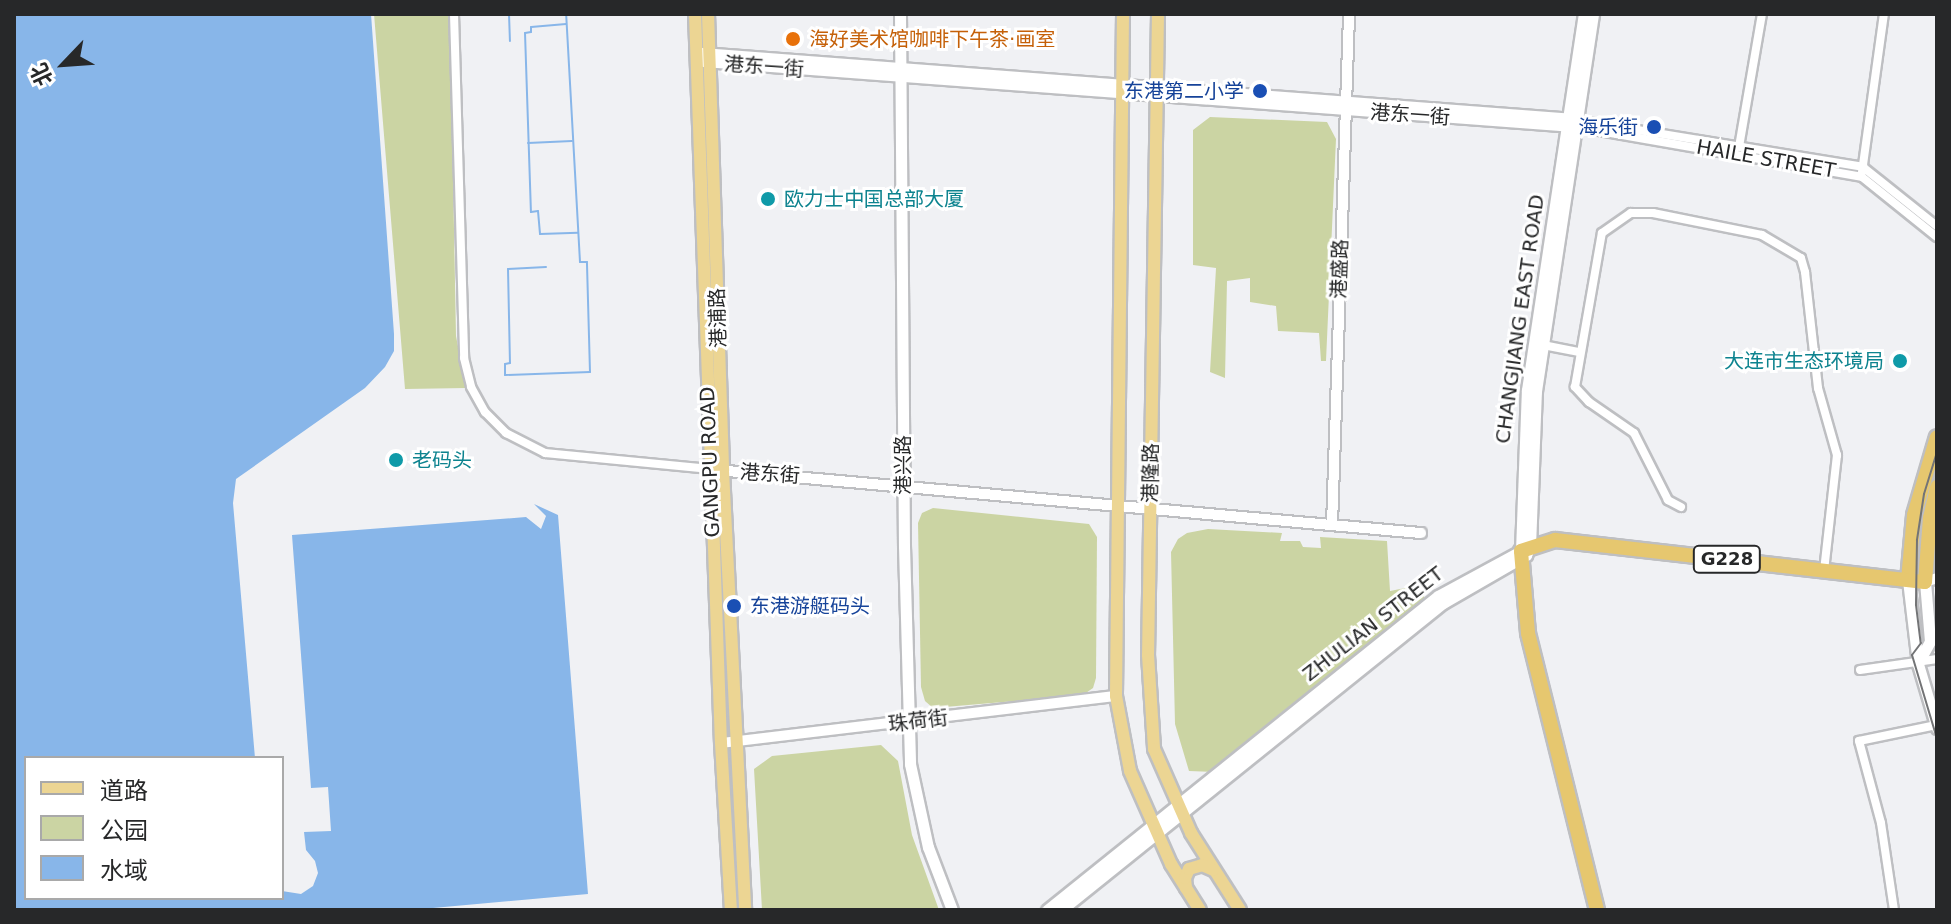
<!DOCTYPE html>
<html>
<head>
<meta charset="utf-8">
<style>
	body { margin:0 }
	#map { position:relative; width:1951px; height:924px; overflow:hidden; background:#f0f1f4; font-family:"DejaVu Sans","Noto Sans SC",sans-serif }
	div>[style] { position:absolute }
	.green>* { inset:0; background:#cbd4a3 }
	.water>* { inset:0; background:#88b6e9 }
	.stream>* { height:2px; margin:-1px; padding:0 1px; transform-origin:1px; border-radius:1px; background:#88b6e9 }
	.roads { filter:drop-shadow(2px 0 #bebfc2) drop-shadow(-2px 0 #bebfc2) drop-shadow(0 2px #bebfc2) drop-shadow(0 -2px #bebfc2) }
	.minor>* { height:8px; margin:-4px; padding:0 4px; transform-origin:4px; border-radius:4px; background:#fff }
	.tertiary>* { height:10px; margin:-5px; padding:0 5px; transform-origin:5px; border-radius:5px; background:#fff }
	.secondary>* { height:11px; margin:-5.5px; padding:0 5.5px; transform-origin:5.5px; border-radius:5.5px; background:#fff }
	.primary>* { height:12px; margin:-6px; padding:0 6px; transform-origin:6px; border-radius:6px; background:#ecd593 }
	.trunk>* { height:14px; margin:-7px; padding:0 7px; transform-origin:7px; border-radius:7px; background:#e6c76f }
	.tram>* { height:2px; margin:-1px; padding:0 1px; transform-origin:1px; border-radius:1px; background:#737476 }
	.dots>* { width:22px; height:22px; translate:-50% -50%; box-sizing:border-box; border:4px solid #fff; border-radius:50% }
	span { translate:-50% -50%; white-space:nowrap; text-align:center; line-height:1.15; -webkit-text-stroke:6px #fff; paint-order:stroke }
	.shield-label span { padding:2px 6px; background:#fff; border:2px solid; border-radius:6px; -webkit-text-stroke-width:0 }
	.shield-label { font-size:18px; color:#272829; font-weight:700 }
	.food-label { font-size:20px; color:#c56008 }
	.left { translate:0 -50%; text-align:left }
	.street-label { font-size:20px; color:#272829 }
	.transit-label { font-size:20px; color:#164399 }
	.right { translate:-100% -50%; text-align:right }
	.culture-label { font-size:20px; color:#0d838f }
	.frame { position:absolute; inset:0; border:16px solid #272829; pointer-events:none }
	.legend { position:absolute; left:24px; top:756px; width:260px; height:144px; box-sizing:border-box; background:#fff; border:2px solid #a9a9a9; margin:0; padding:10px 14px; list-style:none; font-size:24px; color:#272829 }
	.legend li { display:flex; align-items:center; gap:16px; height:40px }
	.legend b { width:40px; border:2px solid #a9a9a9 }
	.north { position:absolute; left:24px; top:24px; width:80px; height:80px; -webkit-text-stroke:6px #fff; paint-order:stroke; rotate:245deg; font-size:22px; font-weight:700; line-height:32px; text-align:center; color:#272829 }
	.north::after { content:''; display:block; margin:auto; width:28px; height:36px; background:#272829; clip-path:polygon(50% 0,100% 100%,50% 72%,0 100%) }
</style>
</head>
<body>
<div id="map">
	<div class="green">
		<div style="clip-path:polygon(374px 14px,450px 14px,456px 336px,466px 388px,405px 389px)"></div>
		<div style="clip-path:polygon(1210px 117px,1327px 122px,1336px 139px,1326px 361px,1321px 361px,1319px 333px,1278px 331px,1276px 306px,1250px 302px,1250px 278px,1227px 281px,1225px 378px,1210px 372px,1216px 268px,1193px 265px,1193px 130px)"></div>
		<div style="clip-path:polygon(933px 508px,1089px 524px,1097px 537px,1096px 678px,1093px 688px,1083px 695px,933px 708px,925px 701px,921px 687px,918px 523px,922px 513px)"></div>
		<div style="clip-path:polygon(1208px 529px,1282px 533px,1280px 541px,1300px 541px,1303px 547px,1321px 548px,1320px 537px,1387px 541px,1390px 591px,1425px 584px,1424px 598px,1215px 772px,1189px 771px,1175px 724px,1171px 552px,1178px 539px,1187px 533px)"></div>
		<div style="clip-path:polygon(881px 745px,898px 761px,912px 835px,939px 910px,762px 910px,754px 769px,772px 756px)"></div>
	</div>
	<div class="water">
		<div style="clip-path:polygon(14px 14px,371px 14px,394px 334px,394px 351px,385px 367px,365px 388px,236px 479px,233px 503px,255px 758px,26px 758px,26px 898px,282px 898px,282px 891px,301px 894px,313px 886px,318px 873px,315px 861px,306px 850px,304px 832px,331px 831px,328px 787px,311px 788px,292px 535px,526px 517px,541px 529px,546px 516px,534px 504px,558px 515px,588px 894px,411px 910px,14px 910px)"></div>
	</div>
	<div class="stream">
		<div style="left:509px;top:14px;width:27px;rotate:88deg"></div>
		<div style="left:566px;top:24px;width:35px;rotate:175deg"></div>
		<div style="left:531px;top:27px;width:5px;rotate:90deg"></div>
		<div style="left:531px;top:32px;width:6px;rotate:171deg"></div>
		<div style="left:525px;top:33px;width:179px;rotate:88.1deg"></div>
		<div style="left:531px;top:212px;width:7px;rotate:-8deg"></div>
		<div style="left:538px;top:211px;width:23px;rotate:85deg"></div>
		<div style="left:540px;top:234px;width:38px;rotate:-2deg"></div>
		<div style="left:528px;top:143px;width:44px;rotate:-2.6deg"></div>
		<div style="left:546px;top:267px;width:38px;rotate:177deg"></div>
		<div style="left:508px;top:269px;width:94px;rotate:88.8deg"></div>
		<div style="left:510px;top:363px;width:5px;rotate:169deg"></div>
		<div style="left:505px;top:364px;width:11px;rotate:90deg"></div>
		<div style="left:505px;top:375px;width:85px;rotate:-2deg"></div>
		<div style="left:590px;top:372px;width:110px;rotate:-91.6deg"></div>
		<div style="left:587px;top:262px;width:7px;rotate:180deg"></div>
		<div style="left:580px;top:262px;width:248px;rotate:-93.2deg"></div>
	</div>
	<div class="roads">
		<div class="minor">
			<div style="left:454px;top:14px;width:344px;rotate:88.3deg"></div>
			<div style="left:464px;top:358px;width:30px;rotate:76deg"></div>
			<div style="left:471px;top:387px;width:29px;rotate:61deg"></div>
			<div style="left:485px;top:412px;width:30px;rotate:45deg"></div>
			<div style="left:506px;top:433px;width:44px;rotate:27.1deg"></div>
			<div style="left:545px;top:453px;width:166px;rotate:5.5deg"></div>
			<div style="left:1577px;top:120px;width:290px;rotate:9.3deg"></div>
			<div style="left:1863px;top:167px;width:95px;rotate:38.6deg"></div>
			<div style="left:1576px;top:127px;width:290px;rotate:9.9deg"></div>
			<div style="left:1862px;top:177px;width:96px;rotate:38.7deg"></div>
			<div style="left:1739px;top:147px;width:135px;rotate:-80.2deg"></div>
			<div style="left:1862px;top:172px;width:160px;rotate:-82.1deg"></div>
			<div style="left:1543px;top:345px;width:37px;rotate:11deg"></div>
			<div style="left:1681px;top:507px;width:15px;rotate:-152deg"></div>
			<div style="left:1668px;top:500px;width:75px;rotate:-116.9deg"></div>
			<div style="left:1634px;top:433px;width:55px;rotate:-145.4deg"></div>
			<div style="left:1589px;top:402px;width:21px;rotate:-133deg"></div>
			<div style="left:1575px;top:387px;width:156px;rotate:-80.1deg"></div>
			<div style="left:1602px;top:233px;width:35px;rotate:-35deg"></div>
			<div style="left:1631px;top:213px;width:22px"></div>
			<div style="left:1653px;top:213px;width:111px;rotate:11.4deg"></div>
			<div style="left:1762px;top:235px;width:45px;rotate:30.5deg"></div>
			<div style="left:1801px;top:258px;width:15px;rotate:74deg"></div>
			<div style="left:1805px;top:272px;width:117px;rotate:83.6deg"></div>
			<div style="left:1818px;top:388px;width:70px;rotate:74.2deg"></div>
			<div style="left:1837px;top:455px;width:116px;rotate:96.4deg"></div>
			<div style="left:1860px;top:670px;width:78px;rotate:-8.1deg"></div>
			<div style="left:1894px;top:910px;width:88px;rotate:-98.5deg"></div>
			<div style="left:1881px;top:823px;width:85px;rotate:-105deg"></div>
			<div style="left:1859px;top:741px;width:79px;rotate:-11.7deg"></div>
		</div>
		<div class="tertiary">
			<div style="left:702px;top:53px;width:875px;rotate:4.32deg"></div>
			<div style="left:704px;top:62px;width:872px;rotate:4.27deg"></div>
			<div style="left:716px;top:470px;width:708px;rotate:5.11deg"></div>
			<div style="left:1332px;top:525px;width:511px;rotate:-88.09deg"></div>
			<div style="left:1925px;top:582px;width:13px;rotate:-18deg"></div>
			<div style="left:721px;top:743px;width:398px;rotate:-6.8deg"></div>
		</div>
		<div class="secondary">
			<div style="left:900px;top:14px;width:532px;rotate:89.57deg"></div>
			<div style="left:904px;top:546px;width:218px;rotate:88.4deg"></div>
			<div style="left:910px;top:764px;width:85px;rotate:77.8deg"></div>
			<div style="left:928px;top:847px;width:67px;rotate:69.1deg"></div>
			<div style="left:1908px;top:580px;width:85px;rotate:83.2deg"></div>
			<div style="left:1918px;top:664px;width:67px;rotate:73.5deg"></div>
			<div style="left:1918px;top:663px;width:25px;rotate:-61deg"></div>
			<div style="left:1930px;top:641px;width:59px;rotate:-94.8deg"></div>
			<div style="left:1047px;top:910px;width:501px;rotate:-38.77deg"></div>
			<div style="left:1438px;top:596px;width:94px;rotate:-28.5deg"></div>
			<div style="left:1521px;top:551px;width:161px;rotate:-87.9deg"></div>
			<div style="left:1527px;top:390px;width:380px;rotate:-81.4deg"></div>
			<div style="left:1061px;top:910px;width:490px;rotate:-38.8deg"></div>
			<div style="left:1443px;top:603px;width:96px;rotate:-30deg"></div>
			<div style="left:1526px;top:555px;width:10px;rotate:-66deg"></div>
			<div style="left:1530px;top:546px;width:155px;rotate:-87.8deg"></div>
			<div style="left:1536px;top:391px;width:381px;rotate:-81.4deg"></div>
		</div>
		<div class="primary">
			<div style="left:695px;top:14px;width:729px;rotate:87.96deg"></div>
			<div style="left:721px;top:743px;width:167px;rotate:86.6deg"></div>
			<div style="left:708px;top:14px;width:457px;rotate:88.1deg"></div>
			<div style="left:723px;top:471px;width:440px;rotate:87.1deg"></div>
			<div style="left:1123px;top:14px;width:682px;rotate:90.59deg"></div>
			<div style="left:1116px;top:696px;width:76px;rotate:79.4deg"></div>
			<div style="left:1130px;top:771px;width:102px;rotate:66.2deg"></div>
			<div style="left:1171px;top:864px;width:54px;rotate:57.8deg"></div>
			<div style="left:1158px;top:14px;width:641px;rotate:90.89deg"></div>
			<div style="left:1148px;top:655px;width:94px;rotate:86.3deg"></div>
			<div style="left:1154px;top:749px;width:92px;rotate:66.2deg"></div>
			<div style="left:1191px;top:833px;width:91px;rotate:57.5deg"></div>
			<div style="left:1186px;top:888px;width:10px;rotate:-96deg"></div>
			<div style="left:1185px;top:878px;width:10px;rotate:-66deg"></div>
			<div style="left:1189px;top:869px;width:14px;rotate:-17deg"></div>
			<div style="left:1202px;top:865px;width:12px;rotate:24deg"></div>
		</div>
		<div class="trunk">
			<div style="left:1908px;top:580px;width:65px;rotate:-84.7deg"></div>
			<div style="left:1914px;top:515px;width:81px;rotate:-73.6deg"></div>
			<div style="left:1597px;top:910px;width:285px;rotate:-104deg"></div>
			<div style="left:1528px;top:633px;width:82px;rotate:-94.9deg"></div>
			<div style="left:1521px;top:551px;width:36px;rotate:-18deg"></div>
			<div style="left:1555px;top:540px;width:372px;rotate:6.5deg"></div>
			<div style="left:1925px;top:582px;width:64px;rotate:-85.5deg"></div>
			<div style="left:1930px;top:518px;width:32px;rotate:-77deg"></div>
		</div>
	</div>
	<div class="tram">
		<div style="left:1937px;top:452px;width:44px;rotate:107.2deg"></div>
		<div style="left:1924px;top:494px;width:47px;rotate:98.7deg"></div>
		<div style="left:1917px;top:540px;width:65px;rotate:90.9deg"></div>
		<div style="left:1916px;top:605px;width:38px;rotate:83deg"></div>
		<div style="left:1921px;top:643px;width:15px;rotate:127deg"></div>
		<div style="left:1912px;top:655px;width:88px;rotate:73.4deg"></div>
	</div>
	<div class="dots">
		<div style="left:793px;top:39px;background:#e8710a"></div>
		<div style="left:1260px;top:91px;background:#1a4fb4"></div>
		<div style="left:1654px;top:127px;background:#1a4fb4"></div>
		<div style="left:768px;top:199px;background:#0f9aa8"></div>
		<div style="left:1900px;top:361px;background:#0f9aa8"></div>
		<div style="left:396px;top:460px;background:#0f9aa8"></div>
		<div style="left:734px;top:606px;background:#1a4fb4"></div>
	</div>
	<div class="shield-label">
		<span style="left:1727px;top:559px">G228</span>
	</div>
	<div class="food-label">
		<span class="left" style="left:809px;top:39px">海好美术馆咖啡下午茶·画室</span>
	</div>
	<div class="street-label">
		<span style="left:764px;top:67px;rotate:4deg">港东一街</span>
		<span style="left:1410px;top:115px;rotate:4deg">港东一街</span>
		<span style="left:1766px;top:159px;rotate:10deg">HAILE STREET</span>
		<span style="left:1340px;top:269px;rotate:-88deg">港盛路</span>
		<span style="left:718px;top:318px;rotate:-92deg">港浦路</span>
		<span style="left:1520px;top:319px;rotate:-82deg">CHANGJIANG EAST ROAD</span>
		<span style="left:710px;top:462px;rotate:-92deg">GANGPU ROAD</span>
		<span style="left:903px;top:465px;rotate:-90deg">港兴路</span>
		<span style="left:1151px;top:473px;rotate:-89deg">港隆路</span>
		<span style="left:770px;top:474px;rotate:4deg">港东街</span>
		<span style="left:1373px;top:624px;rotate:-38deg">ZHULIAN STREET</span>
		<span style="left:918px;top:721px;rotate:-7deg">珠荷街</span>
	</div>
	<div class="transit-label">
		<span class="right" style="left:1244px;top:91px">东港第二小学</span>
		<span class="right" style="left:1638px;top:127px">海乐街</span>
		<span class="left" style="left:750px;top:606px">东港游艇码头</span>
	</div>
	<div class="culture-label">
		<span class="left" style="left:784px;top:199px">欧力士中国总部大厦</span>
		<span class="right" style="left:1884px;top:361px">大连市生态环境局</span>
		<span class="left" style="left:412px;top:460px">老码头</span>
	</div>
	<div class="frame"></div>
	<ul class="legend">
	<li><b style="height:10px;background:#ecd593"></b>道路</li>
	<li><b style="height:22px;background:#cbd4a3"></b>公园</li>
	<li><b style="height:22px;background:#88b6e9"></b>水域</li>
	</ul>
	<div class="north">北</div>
</div>
</body>
</html>
